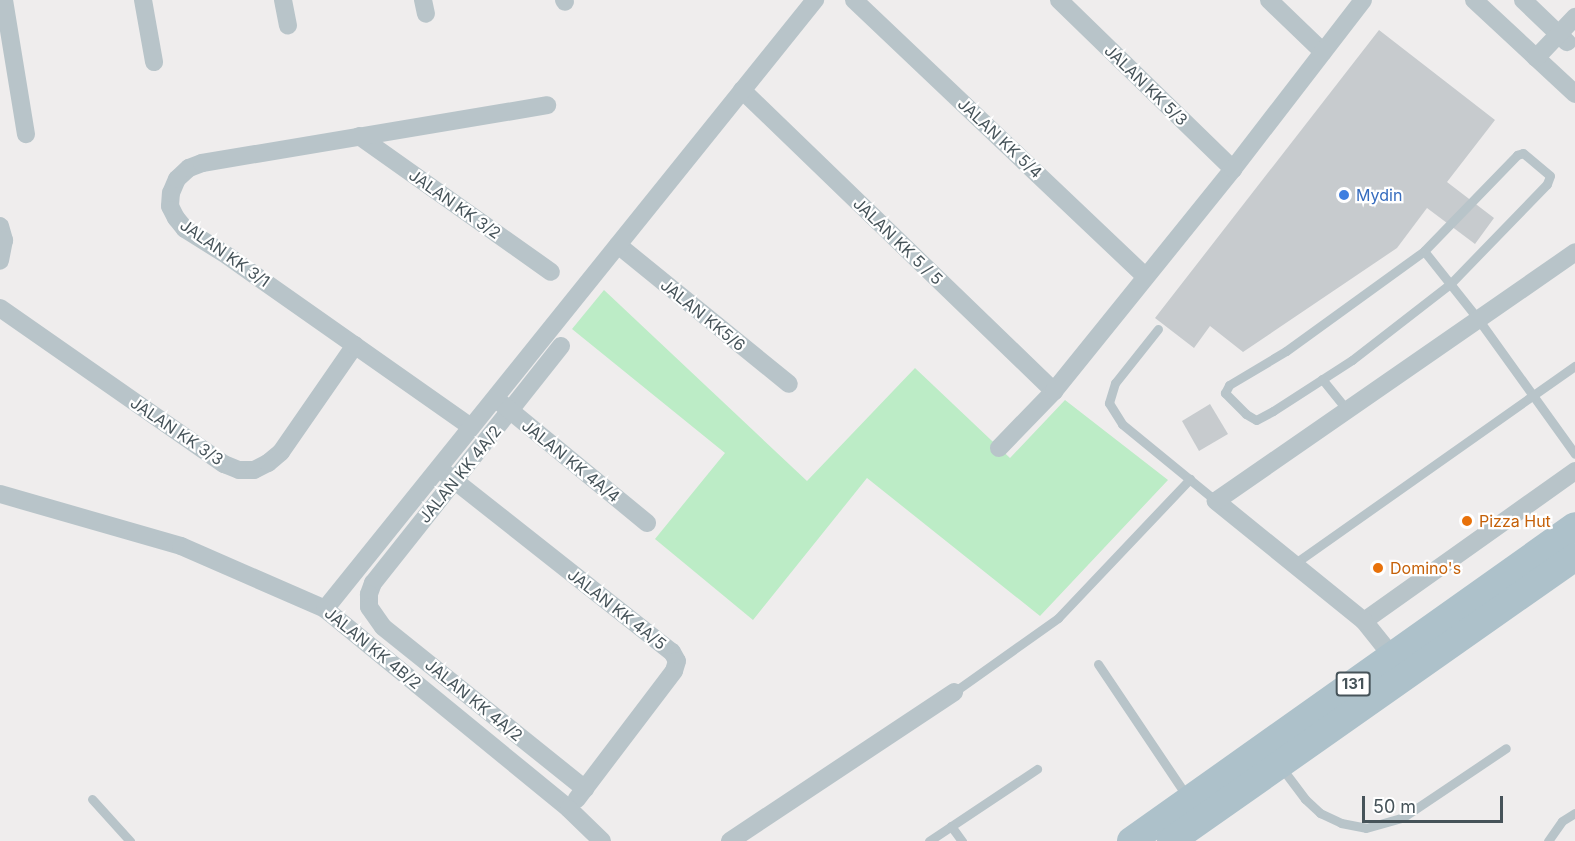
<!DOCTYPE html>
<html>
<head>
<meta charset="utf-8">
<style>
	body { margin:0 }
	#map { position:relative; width:1575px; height:841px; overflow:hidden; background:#efeded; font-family:Inter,sans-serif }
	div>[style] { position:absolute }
	.green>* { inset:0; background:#bcecc6 }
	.building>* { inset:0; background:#c7cbce }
	.lane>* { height:9px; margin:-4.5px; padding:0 4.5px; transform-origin:4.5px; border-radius:4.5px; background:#b8c4c9 }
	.street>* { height:18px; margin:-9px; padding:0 9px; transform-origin:9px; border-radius:9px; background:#b8c4c9 }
	.primary>* { height:28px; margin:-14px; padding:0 14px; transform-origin:14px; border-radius:14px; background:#adc1ca }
	.dots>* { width:16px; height:16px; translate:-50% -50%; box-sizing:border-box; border:3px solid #fff; border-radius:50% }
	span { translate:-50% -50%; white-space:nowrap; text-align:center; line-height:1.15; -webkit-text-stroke:4.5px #fff; paint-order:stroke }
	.shield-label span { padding:2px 4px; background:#fff; border:2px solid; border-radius:4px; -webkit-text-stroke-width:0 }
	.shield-label { font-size:15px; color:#465359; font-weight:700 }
	.street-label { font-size:16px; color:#465359 }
	.shop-label { font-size:16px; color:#366cbe }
	.left { translate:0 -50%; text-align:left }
	.food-label { font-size:16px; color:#c56008 }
	.scale { position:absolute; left:1362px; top:796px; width:141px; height:27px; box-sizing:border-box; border:3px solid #465359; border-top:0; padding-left:8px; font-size:18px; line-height:21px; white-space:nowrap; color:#465359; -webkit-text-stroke:4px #fff; paint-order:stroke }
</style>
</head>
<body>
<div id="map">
	<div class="green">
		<div style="clip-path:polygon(604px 290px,807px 481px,915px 368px,1010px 458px,1065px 400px,1168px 480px,1040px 616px,867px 478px,753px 620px,655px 539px,725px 453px,572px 329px)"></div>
	</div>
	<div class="building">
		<div style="clip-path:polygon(1379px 30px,1495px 120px,1447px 182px,1494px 218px,1475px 244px,1427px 208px,1397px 248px,1243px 352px,1210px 326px,1194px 348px,1155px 318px)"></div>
		<div style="clip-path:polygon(1210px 404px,1228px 434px,1199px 451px,1182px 421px)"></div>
	</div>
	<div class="lane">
		<div style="left:1523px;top:153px;width:35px;rotate:40deg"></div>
		<div style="left:1550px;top:176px;width:9px;rotate:111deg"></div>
		<div style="left:1547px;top:184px;width:139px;rotate:134.1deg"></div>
		<div style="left:1450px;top:284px;width:124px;rotate:142.2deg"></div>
		<div style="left:1352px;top:360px;width:94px;rotate:147.2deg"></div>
		<div style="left:1273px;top:411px;width:19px;rotate:152deg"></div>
		<div style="left:1256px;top:420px;width:12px;rotate:-149deg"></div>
		<div style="left:1246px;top:414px;width:30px;rotate:-135deg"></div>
		<div style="left:1225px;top:393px;width:9px;rotate:-63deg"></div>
		<div style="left:1229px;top:385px;width:66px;rotate:-30.8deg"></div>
		<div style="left:1286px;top:351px;width:170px;rotate:-35.9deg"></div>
		<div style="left:1424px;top:251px;width:134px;rotate:-45.9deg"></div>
		<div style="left:1517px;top:155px;width:6px;rotate:-18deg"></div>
		<div style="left:1424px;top:251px;width:87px;rotate:51.5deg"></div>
		<div style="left:1478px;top:319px;width:166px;rotate:54.3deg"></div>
		<div style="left:1158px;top:329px;width:69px;rotate:128.5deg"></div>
		<div style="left:1115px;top:383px;width:21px;rotate:107deg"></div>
		<div style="left:1109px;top:403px;width:25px;rotate:58deg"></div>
		<div style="left:1122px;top:424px;width:122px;rotate:39.3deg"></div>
		<div style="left:1322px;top:379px;width:40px;rotate:51deg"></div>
		<div style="left:1294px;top:564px;width:344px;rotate:-35.2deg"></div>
		<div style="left:1098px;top:664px;width:161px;rotate:56.1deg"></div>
		<div style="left:954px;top:692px;width:128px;rotate:-35.4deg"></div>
		<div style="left:1058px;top:618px;width:192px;rotate:-46.5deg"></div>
		<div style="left:1281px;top:767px;width:40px;rotate:53deg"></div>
		<div style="left:1305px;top:799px;width:21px;rotate:43deg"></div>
		<div style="left:1320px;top:813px;width:23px;rotate:25deg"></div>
		<div style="left:1341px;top:823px;width:25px;rotate:11deg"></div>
		<div style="left:1366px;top:828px;width:37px;rotate:-16deg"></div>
		<div style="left:1402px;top:818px;width:125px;rotate:-33.9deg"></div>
		<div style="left:92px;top:799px;width:57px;rotate:47.9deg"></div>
		<div style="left:951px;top:826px;width:19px;rotate:54deg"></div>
		<div style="left:929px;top:841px;width:130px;rotate:-33.7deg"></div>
		<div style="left:1548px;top:841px;width:24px;rotate:-55deg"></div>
		<div style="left:1562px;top:821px;width:15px;rotate:-32deg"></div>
	</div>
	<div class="street">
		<div style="left:4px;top:0;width:136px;rotate:80.7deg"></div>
		<div style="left:143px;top:0;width:63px;rotate:79.9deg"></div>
		<div style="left:283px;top:0;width:26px;rotate:79deg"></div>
		<div style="left:423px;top:0;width:14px;rotate:78deg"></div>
		<div style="left:564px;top:0;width:2px;rotate:63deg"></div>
		<div style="left:854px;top:0;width:402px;rotate:43.5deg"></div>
		<div style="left:1059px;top:0;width:243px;rotate:44.2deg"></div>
		<div style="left:1269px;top:0;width:75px;rotate:43.9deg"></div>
		<div style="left:1474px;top:0;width:138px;rotate:42.9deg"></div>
		<div style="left:1523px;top:0;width:61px;rotate:43.7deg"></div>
		<div style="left:1536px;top:58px;width:57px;rotate:-46.4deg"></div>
		<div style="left:742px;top:90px;width:434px;rotate:44deg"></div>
		<div style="left:359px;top:136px;width:235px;rotate:35.3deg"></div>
		<div style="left:0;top:226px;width:15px;rotate:74deg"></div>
		<div style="left:4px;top:240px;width:21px;rotate:101deg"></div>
		<div style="left:618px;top:245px;width:220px;rotate:39.1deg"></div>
		<div style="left:0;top:308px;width:273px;rotate:34.9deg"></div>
		<div style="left:224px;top:464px;width:16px;rotate:22deg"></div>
		<div style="left:239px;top:470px;width:15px"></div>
		<div style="left:254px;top:470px;width:16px;rotate:-27deg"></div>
		<div style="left:268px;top:463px;width:17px;rotate:-40deg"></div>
		<div style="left:281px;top:452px;width:130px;rotate:-55.3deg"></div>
		<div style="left:561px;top:346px;width:303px;rotate:128.4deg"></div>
		<div style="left:373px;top:583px;width:12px;rotate:110deg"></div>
		<div style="left:369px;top:594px;width:13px;rotate:90deg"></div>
		<div style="left:369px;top:607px;width:24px;rotate:55deg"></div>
		<div style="left:383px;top:627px;width:259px;rotate:38.7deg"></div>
		<div style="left:501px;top:403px;width:189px;rotate:39.4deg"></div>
		<div style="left:471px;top:427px;width:297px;rotate:-144.9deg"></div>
		<div style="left:228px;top:256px;width:51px;rotate:-147.9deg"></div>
		<div style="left:185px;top:229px;width:14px;rotate:-129deg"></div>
		<div style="left:176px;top:218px;width:13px;rotate:-117deg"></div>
		<div style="left:170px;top:206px;width:13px;rotate:-86deg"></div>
		<div style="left:171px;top:193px;width:15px;rotate:-67deg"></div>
		<div style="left:177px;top:179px;width:16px;rotate:-43deg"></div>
		<div style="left:189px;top:168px;width:14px;rotate:-21deg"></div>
		<div style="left:202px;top:163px;width:350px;rotate:-9.5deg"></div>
		<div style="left:999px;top:448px;width:79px;rotate:-46deg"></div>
		<div style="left:1054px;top:391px;width:285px;rotate:-51.1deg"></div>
		<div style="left:1233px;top:169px;width:213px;rotate:-52.4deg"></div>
		<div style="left:445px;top:473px;width:289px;rotate:38.3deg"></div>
		<div style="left:672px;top:652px;width:10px;rotate:61deg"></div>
		<div style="left:677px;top:661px;width:10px;rotate:107deg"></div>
		<div style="left:674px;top:671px;width:161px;rotate:127.2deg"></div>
		<div style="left:0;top:494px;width:188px;rotate:16deg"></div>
		<div style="left:181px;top:546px;width:157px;rotate:23.6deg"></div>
		<div style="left:325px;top:609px;width:315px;rotate:39.3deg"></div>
		<div style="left:569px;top:809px;width:46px;rotate:44.1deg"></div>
		<div style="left:325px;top:609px;width:782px;rotate:-51.18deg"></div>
		<div style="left:1364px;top:621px;width:259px;rotate:-35.4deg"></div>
		<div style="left:1392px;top:656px;width:45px;rotate:-128.7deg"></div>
		<div style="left:1364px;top:621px;width:191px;rotate:-141deg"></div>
		<div style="left:1216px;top:501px;width:437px;rotate:-34.7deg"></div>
		<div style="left:730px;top:841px;width:269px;rotate:-33.6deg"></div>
	</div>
	<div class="primary">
		<div style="left:1131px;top:841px;width:544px;rotate:-35.35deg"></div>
		<div style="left:1171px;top:841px;width:494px;rotate:-35.1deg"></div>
	</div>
	<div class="dots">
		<div style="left:1344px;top:195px;background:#3f7fe0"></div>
		<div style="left:1467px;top:521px;background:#e8710a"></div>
		<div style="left:1378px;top:568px;background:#e8710a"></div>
	</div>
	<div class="shield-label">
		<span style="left:1353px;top:684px">131</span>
	</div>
	<div class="street-label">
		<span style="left:1146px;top:85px;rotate:44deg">JALAN KK 5/3</span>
		<span style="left:1000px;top:138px;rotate:43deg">JALAN KK 5/4</span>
		<span style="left:455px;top:204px;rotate:35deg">JALAN KK 3/2</span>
		<span style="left:898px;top:241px;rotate:44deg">JALAN KK 5 / 5</span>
		<span style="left:225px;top:253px;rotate:35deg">JALAN KK 3/1</span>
		<span style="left:703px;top:315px;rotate:39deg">JALAN KK5/6</span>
		<span style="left:177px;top:431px;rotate:34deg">JALAN KK 3/3</span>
		<span style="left:571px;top:461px;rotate:39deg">JALAN KK 4A/4</span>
		<span style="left:460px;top:474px;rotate:-51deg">JALAN KK 4A/2</span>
		<span style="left:617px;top:609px;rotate:38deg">JALAN KK 4A/5</span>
		<span style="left:373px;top:648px;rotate:39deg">JALAN KK 4B/2</span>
		<span style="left:474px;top:700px;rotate:39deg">JALAN KK 4A/2</span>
	</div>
	<div class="shop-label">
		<span class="left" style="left:1356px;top:195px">Mydin</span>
	</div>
	<div class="food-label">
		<span class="left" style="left:1479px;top:521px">Pizza Hut</span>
		<span class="left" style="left:1390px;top:568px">Domino's</span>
	</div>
	<div class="scale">50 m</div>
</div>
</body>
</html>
